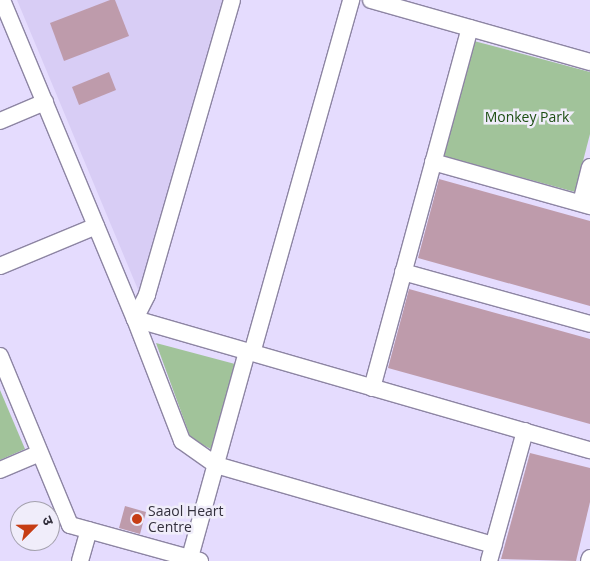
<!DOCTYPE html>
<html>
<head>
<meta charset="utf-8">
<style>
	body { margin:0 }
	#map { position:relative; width:590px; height:561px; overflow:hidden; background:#e5dcfe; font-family:"Open Sans","Noto Sans Devanagari",sans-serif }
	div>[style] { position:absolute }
	.built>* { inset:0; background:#d8cdf5 }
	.green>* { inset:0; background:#a1c39a }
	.building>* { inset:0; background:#be9bab }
	.roads { filter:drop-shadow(1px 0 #8d85a3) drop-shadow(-1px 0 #8d85a3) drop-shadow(0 1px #8d85a3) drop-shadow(0 -1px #8d85a3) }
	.street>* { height:16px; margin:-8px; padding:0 8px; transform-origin:8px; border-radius:8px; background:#fff }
	.dots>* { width:14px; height:14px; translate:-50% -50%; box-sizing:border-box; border:2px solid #f0edfa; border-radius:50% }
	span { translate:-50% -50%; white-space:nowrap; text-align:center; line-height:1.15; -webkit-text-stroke:5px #f0edfa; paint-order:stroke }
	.park-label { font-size:14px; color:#1d4e13 }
	.poi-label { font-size:14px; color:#33303d }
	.left { translate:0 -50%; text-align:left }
	.north { position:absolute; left:10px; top:501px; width:50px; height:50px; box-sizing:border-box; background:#f0edfa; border:1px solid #a4a1ae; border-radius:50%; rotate:67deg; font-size:14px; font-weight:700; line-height:20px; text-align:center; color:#33303d }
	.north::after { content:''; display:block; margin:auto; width:18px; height:22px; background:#c63d14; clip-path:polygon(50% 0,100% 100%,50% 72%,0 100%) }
</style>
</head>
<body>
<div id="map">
	<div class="built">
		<div style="clip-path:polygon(17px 0,225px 0,139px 292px)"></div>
	</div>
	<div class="green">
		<div style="clip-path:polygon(474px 41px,590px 72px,590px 134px,575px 192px,443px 156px)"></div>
		<div style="clip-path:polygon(156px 343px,235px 364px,211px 449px,191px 439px)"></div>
		<div style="clip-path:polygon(0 390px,25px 449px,0 460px)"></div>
	</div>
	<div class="building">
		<div style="clip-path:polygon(110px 0,115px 0,129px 36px,64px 61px,50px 23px)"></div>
		<div style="clip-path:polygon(109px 72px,116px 90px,79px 105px,72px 87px)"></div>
		<div style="clip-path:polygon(439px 179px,590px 221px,590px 306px,418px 258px)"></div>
		<div style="clip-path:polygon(409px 289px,590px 339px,590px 424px,388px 368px)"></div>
		<div style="clip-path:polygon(530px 453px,590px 468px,590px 502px,576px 561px,501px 559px)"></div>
		<div style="clip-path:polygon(125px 506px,146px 512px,140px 534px,119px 528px)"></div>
	</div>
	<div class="roads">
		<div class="street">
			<div style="left:2px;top:0;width:346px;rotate:67.4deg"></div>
			<div style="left:135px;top:319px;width:473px;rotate:16.1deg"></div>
			<div style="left:232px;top:0;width:307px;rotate:106.1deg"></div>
			<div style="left:147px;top:295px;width:27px;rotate:117deg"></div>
			<div style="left:135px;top:319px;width:131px;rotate:68.9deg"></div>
			<div style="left:182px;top:441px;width:42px;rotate:35.2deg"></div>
			<div style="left:216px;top:465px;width:289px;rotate:16.1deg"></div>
			<div style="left:371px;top:0;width:228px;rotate:15.8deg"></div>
			<div style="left:0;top:121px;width:49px;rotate:-22.9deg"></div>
			<div style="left:433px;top:162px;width:163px;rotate:15.7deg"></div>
			<div style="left:581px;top:203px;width:37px;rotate:-76deg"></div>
			<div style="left:0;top:266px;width:104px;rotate:-22.6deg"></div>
			<div style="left:403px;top:272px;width:194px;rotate:15.5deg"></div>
			<div style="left:252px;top:353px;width:367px;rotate:-74.3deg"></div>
			<div style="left:0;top:356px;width:183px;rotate:67.5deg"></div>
			<div style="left:70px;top:525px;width:135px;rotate:15.5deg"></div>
			<div style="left:372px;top:388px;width:373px;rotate:-74.8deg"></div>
			<div style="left:0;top:470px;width:43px;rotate:-23deg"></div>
			<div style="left:80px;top:561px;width:32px;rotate:-74deg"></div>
			<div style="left:189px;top:561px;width:217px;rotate:-74.5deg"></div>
			<div style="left:489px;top:561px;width:135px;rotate:-74.5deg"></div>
			<div style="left:589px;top:561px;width:3px;rotate:-72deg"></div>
		</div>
	</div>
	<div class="dots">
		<div style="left:137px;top:519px;background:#c63d14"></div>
	</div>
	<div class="park-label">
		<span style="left:527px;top:117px">Monkey Park</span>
	</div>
	<div class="poi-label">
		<span class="left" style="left:148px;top:519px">Saaol Heart<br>Centre</span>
	</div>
	<div class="north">उ</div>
</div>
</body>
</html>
